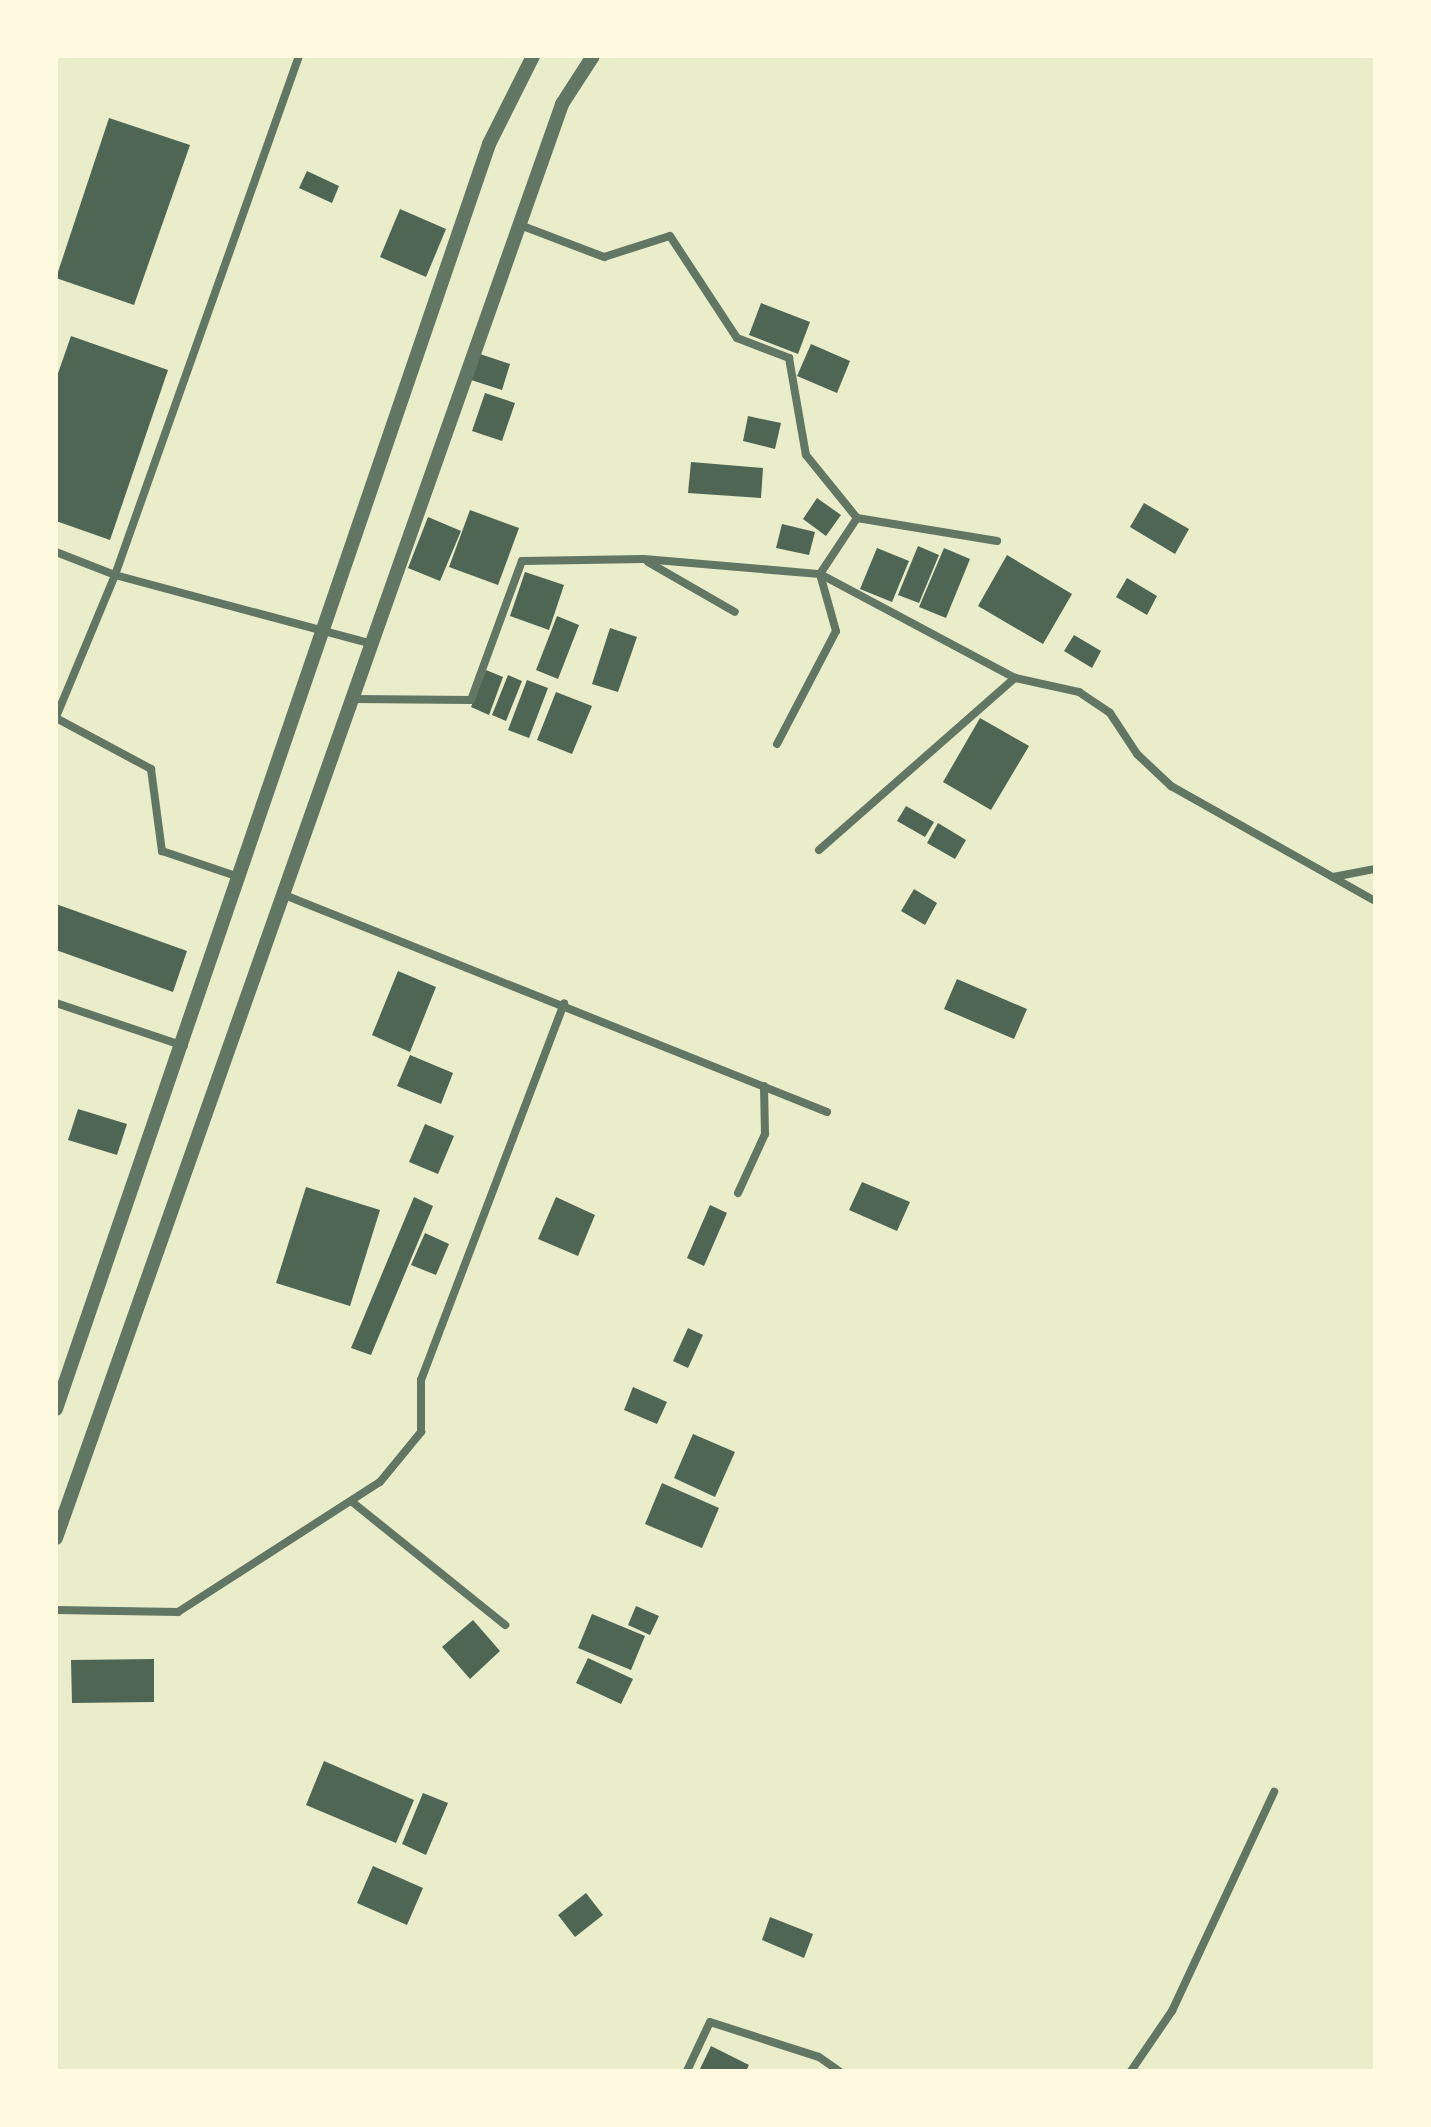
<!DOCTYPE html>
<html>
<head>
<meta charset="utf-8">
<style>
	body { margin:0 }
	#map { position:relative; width:1431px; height:2127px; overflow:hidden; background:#e9edc9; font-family:"PT Sans Narrow",sans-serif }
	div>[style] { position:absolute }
	.building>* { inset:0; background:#4f6655 }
	.minor>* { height:8px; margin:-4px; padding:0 4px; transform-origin:4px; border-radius:4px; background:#617663 }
	.tertiary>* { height:14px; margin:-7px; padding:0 7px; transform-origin:7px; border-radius:7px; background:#617663 }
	span { translate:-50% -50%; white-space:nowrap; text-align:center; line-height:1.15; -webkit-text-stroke:6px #fefae0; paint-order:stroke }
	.frame { position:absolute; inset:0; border:58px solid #fefae0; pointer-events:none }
</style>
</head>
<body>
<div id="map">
	<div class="building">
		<div style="clip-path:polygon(109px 118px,190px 145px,134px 305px,56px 278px)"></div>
		<div style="clip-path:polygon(307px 171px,339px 186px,332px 203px,299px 188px)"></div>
		<div style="clip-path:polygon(400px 209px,446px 229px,426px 277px,380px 257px)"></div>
		<div style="clip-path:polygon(761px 303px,810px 322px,798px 354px,749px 335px)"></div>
		<div style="clip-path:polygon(71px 336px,168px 370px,110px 540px,56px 521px,56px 379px)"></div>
		<div style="clip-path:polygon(811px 344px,850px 361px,837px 393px,797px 376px)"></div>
		<div style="clip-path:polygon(477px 353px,510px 364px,502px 390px,468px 379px)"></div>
		<div style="clip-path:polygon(485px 393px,515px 403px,502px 441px,472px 431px)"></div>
		<div style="clip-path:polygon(748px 416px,781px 423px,775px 449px,743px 441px)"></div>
		<div style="clip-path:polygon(691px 462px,763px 468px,761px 498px,688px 493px)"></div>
		<div style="clip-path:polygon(817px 498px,841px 515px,826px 536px,803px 519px)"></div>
		<div style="clip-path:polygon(1144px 503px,1189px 529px,1175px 554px,1130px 527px)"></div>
		<div style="clip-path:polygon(470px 510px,519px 528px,498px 585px,449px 567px)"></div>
		<div style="clip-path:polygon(428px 517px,461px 531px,440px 581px,408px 568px)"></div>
		<div style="clip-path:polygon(782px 524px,815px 532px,809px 555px,776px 548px)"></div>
		<div style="clip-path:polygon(918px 546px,939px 555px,919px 603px,898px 595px)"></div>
		<div style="clip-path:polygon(877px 548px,909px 561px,892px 602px,860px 589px)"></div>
		<div style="clip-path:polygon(944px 548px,970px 559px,946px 618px,919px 607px)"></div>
		<div style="clip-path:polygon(1007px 555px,1072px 594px,1043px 644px,978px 606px)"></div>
		<div style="clip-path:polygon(525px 572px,564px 585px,549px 630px,510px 616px)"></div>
		<div style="clip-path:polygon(1127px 578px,1157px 596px,1147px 615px,1116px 597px)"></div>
		<div style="clip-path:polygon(557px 616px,579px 625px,558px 679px,536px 670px)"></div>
		<div style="clip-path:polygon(610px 628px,637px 637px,618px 692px,592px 684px)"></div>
		<div style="clip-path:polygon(1074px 635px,1101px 651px,1092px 668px,1064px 651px)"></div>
		<div style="clip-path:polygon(486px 670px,503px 677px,489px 715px,471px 707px)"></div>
		<div style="clip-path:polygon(508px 675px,522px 681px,506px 721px,492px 715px)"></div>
		<div style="clip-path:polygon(527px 680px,548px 688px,529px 738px,508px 730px)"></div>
		<div style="clip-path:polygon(556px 692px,592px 706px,572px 754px,537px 740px)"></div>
		<div style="clip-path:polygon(980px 718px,1029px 746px,991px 810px,943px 782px)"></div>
		<div style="clip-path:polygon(906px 806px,934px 822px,925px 837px,897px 821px)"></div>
		<div style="clip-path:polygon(938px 823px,966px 840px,955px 859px,927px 843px)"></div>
		<div style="clip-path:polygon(914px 889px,937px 903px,925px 925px,901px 911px)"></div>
		<div style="clip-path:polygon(56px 904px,187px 951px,173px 992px,56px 950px)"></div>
		<div style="clip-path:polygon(398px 971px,436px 987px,410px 1052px,372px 1035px)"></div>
		<div style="clip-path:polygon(957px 979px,1027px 1009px,1014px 1039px,944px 1009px)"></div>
		<div style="clip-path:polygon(410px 1055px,453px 1073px,441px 1104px,397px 1086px)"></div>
		<div style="clip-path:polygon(78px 1109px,127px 1124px,117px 1155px,68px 1140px)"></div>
		<div style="clip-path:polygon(425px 1124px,454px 1136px,438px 1174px,409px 1162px)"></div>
		<div style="clip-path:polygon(862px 1182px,910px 1202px,897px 1231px,849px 1210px)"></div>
		<div style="clip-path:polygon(306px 1187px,380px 1210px,350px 1306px,276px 1283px)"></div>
		<div style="clip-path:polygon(414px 1197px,433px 1206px,371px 1355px,351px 1348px)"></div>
		<div style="clip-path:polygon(556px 1197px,595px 1215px,578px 1256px,538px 1239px)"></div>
		<div style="clip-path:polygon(710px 1205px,727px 1213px,704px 1266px,687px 1258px)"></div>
		<div style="clip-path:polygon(425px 1233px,449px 1244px,436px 1275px,411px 1265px)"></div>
		<div style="clip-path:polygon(688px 1328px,703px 1335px,688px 1368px,673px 1361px)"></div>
		<div style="clip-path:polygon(633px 1387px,667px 1402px,657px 1424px,624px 1410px)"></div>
		<div style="clip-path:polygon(693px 1434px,735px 1452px,715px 1497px,674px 1478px)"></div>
		<div style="clip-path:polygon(662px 1483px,719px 1508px,702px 1548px,645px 1524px)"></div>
		<div style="clip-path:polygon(636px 1606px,659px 1616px,650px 1635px,628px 1625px)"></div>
		<div style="clip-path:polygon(592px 1614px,645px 1636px,631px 1670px,578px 1648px)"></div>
		<div style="clip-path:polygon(473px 1620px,500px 1651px,470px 1679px,442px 1647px)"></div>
		<div style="clip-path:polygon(588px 1658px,633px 1679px,621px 1704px,576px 1683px)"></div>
		<div style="clip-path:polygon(154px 1659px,154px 1702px,72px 1703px,71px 1660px)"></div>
		<div style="clip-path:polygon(324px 1761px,414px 1800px,396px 1843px,306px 1805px)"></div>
		<div style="clip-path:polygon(423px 1793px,448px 1803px,426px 1855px,402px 1844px)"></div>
		<div style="clip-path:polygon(373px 1866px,423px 1888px,407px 1925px,357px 1903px)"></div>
		<div style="clip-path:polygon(586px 1893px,603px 1915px,575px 1937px,558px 1915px)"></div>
		<div style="clip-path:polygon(770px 1917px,813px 1934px,804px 1958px,762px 1940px)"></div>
		<div style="clip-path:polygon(711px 2046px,749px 2065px,746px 2071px,699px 2071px)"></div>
	</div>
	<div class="minor">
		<div style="left:520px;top:225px;width:90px;rotate:20.9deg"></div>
		<div style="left:604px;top:257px;width:69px;rotate:-17.7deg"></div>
		<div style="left:670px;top:236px;width:122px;rotate:56.7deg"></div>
		<div style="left:737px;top:338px;width:56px;rotate:21deg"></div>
		<div style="left:789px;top:358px;width:98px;rotate:80.1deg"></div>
		<div style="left:806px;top:455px;width:81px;rotate:51deg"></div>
		<div style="left:857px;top:518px;width:142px;rotate:9.3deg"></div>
		<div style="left:56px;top:552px;width:63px;rotate:21.3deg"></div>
		<div style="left:115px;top:575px;width:267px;rotate:15deg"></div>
		<div style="left:648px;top:562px;width:100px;rotate:29.9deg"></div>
		<div style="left:354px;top:699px;width:117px;rotate:0.5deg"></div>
		<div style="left:471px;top:700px;width:148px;rotate:-69.9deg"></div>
		<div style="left:522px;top:561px;width:122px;rotate:-0.9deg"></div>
		<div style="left:644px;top:559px;width:177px;rotate:4.9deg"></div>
		<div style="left:820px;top:574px;width:221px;rotate:28.1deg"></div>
		<div style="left:1015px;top:678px;width:66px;rotate:12.3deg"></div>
		<div style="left:1079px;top:692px;width:37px;rotate:34deg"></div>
		<div style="left:1110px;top:713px;width:49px;rotate:56.6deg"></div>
		<div style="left:1137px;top:754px;width:47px;rotate:43.3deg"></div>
		<div style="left:1171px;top:786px;width:234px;rotate:29.4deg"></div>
		<div style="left:56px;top:717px;width:154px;rotate:-67.4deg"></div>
		<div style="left:115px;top:575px;width:551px;rotate:-70.48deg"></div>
		<div style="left:56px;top:718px;width:108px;rotate:28.2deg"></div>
		<div style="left:151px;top:769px;width:83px;rotate:82.4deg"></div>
		<div style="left:162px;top:851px;width:78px;rotate:18.7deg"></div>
		<div style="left:777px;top:744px;width:127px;rotate:-62.4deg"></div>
		<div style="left:836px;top:631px;width:59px;rotate:-105.7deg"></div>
		<div style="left:820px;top:574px;width:67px;rotate:-56.5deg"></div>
		<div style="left:819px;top:850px;width:261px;rotate:-41.3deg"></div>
		<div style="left:1333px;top:877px;width:43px;rotate:-10.8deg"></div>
		<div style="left:282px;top:894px;width:587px;rotate:21.8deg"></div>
		<div style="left:56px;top:1003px;width:135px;rotate:18.6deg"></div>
		<div style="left:738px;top:1193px;width:65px;rotate:-65.4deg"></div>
		<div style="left:765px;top:1134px;width:48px;rotate:-91.2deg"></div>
		<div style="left:351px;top:1501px;width:198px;rotate:38.8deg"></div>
		<div style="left:56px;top:1610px;width:122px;rotate:0.9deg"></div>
		<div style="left:178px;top:1612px;width:240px;rotate:-32.8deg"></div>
		<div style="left:380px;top:1482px;width:65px;rotate:-50.6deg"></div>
		<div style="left:421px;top:1432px;width:52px;rotate:-90deg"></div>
		<div style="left:421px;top:1380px;width:403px;rotate:-69.2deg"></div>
		<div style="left:687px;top:2071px;width:54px;rotate:-64.9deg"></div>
		<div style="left:710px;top:2022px;width:114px;rotate:17.8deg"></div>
		<div style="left:819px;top:2057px;width:24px;rotate:35deg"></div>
		<div style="left:1131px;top:2071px;width:73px;rotate:-55.7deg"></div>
		<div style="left:1172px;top:2011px;width:242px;rotate:-65deg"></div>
	</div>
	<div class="tertiary">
		<div style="left:56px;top:1409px;width:1337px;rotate:-71.1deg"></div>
		<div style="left:489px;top:144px;width:98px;rotate:-63.4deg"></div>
		<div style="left:56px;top:1538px;width:1521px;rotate:-70.56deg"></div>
		<div style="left:562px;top:104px;width:57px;rotate:-57.1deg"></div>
	</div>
	<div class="frame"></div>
</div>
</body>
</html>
